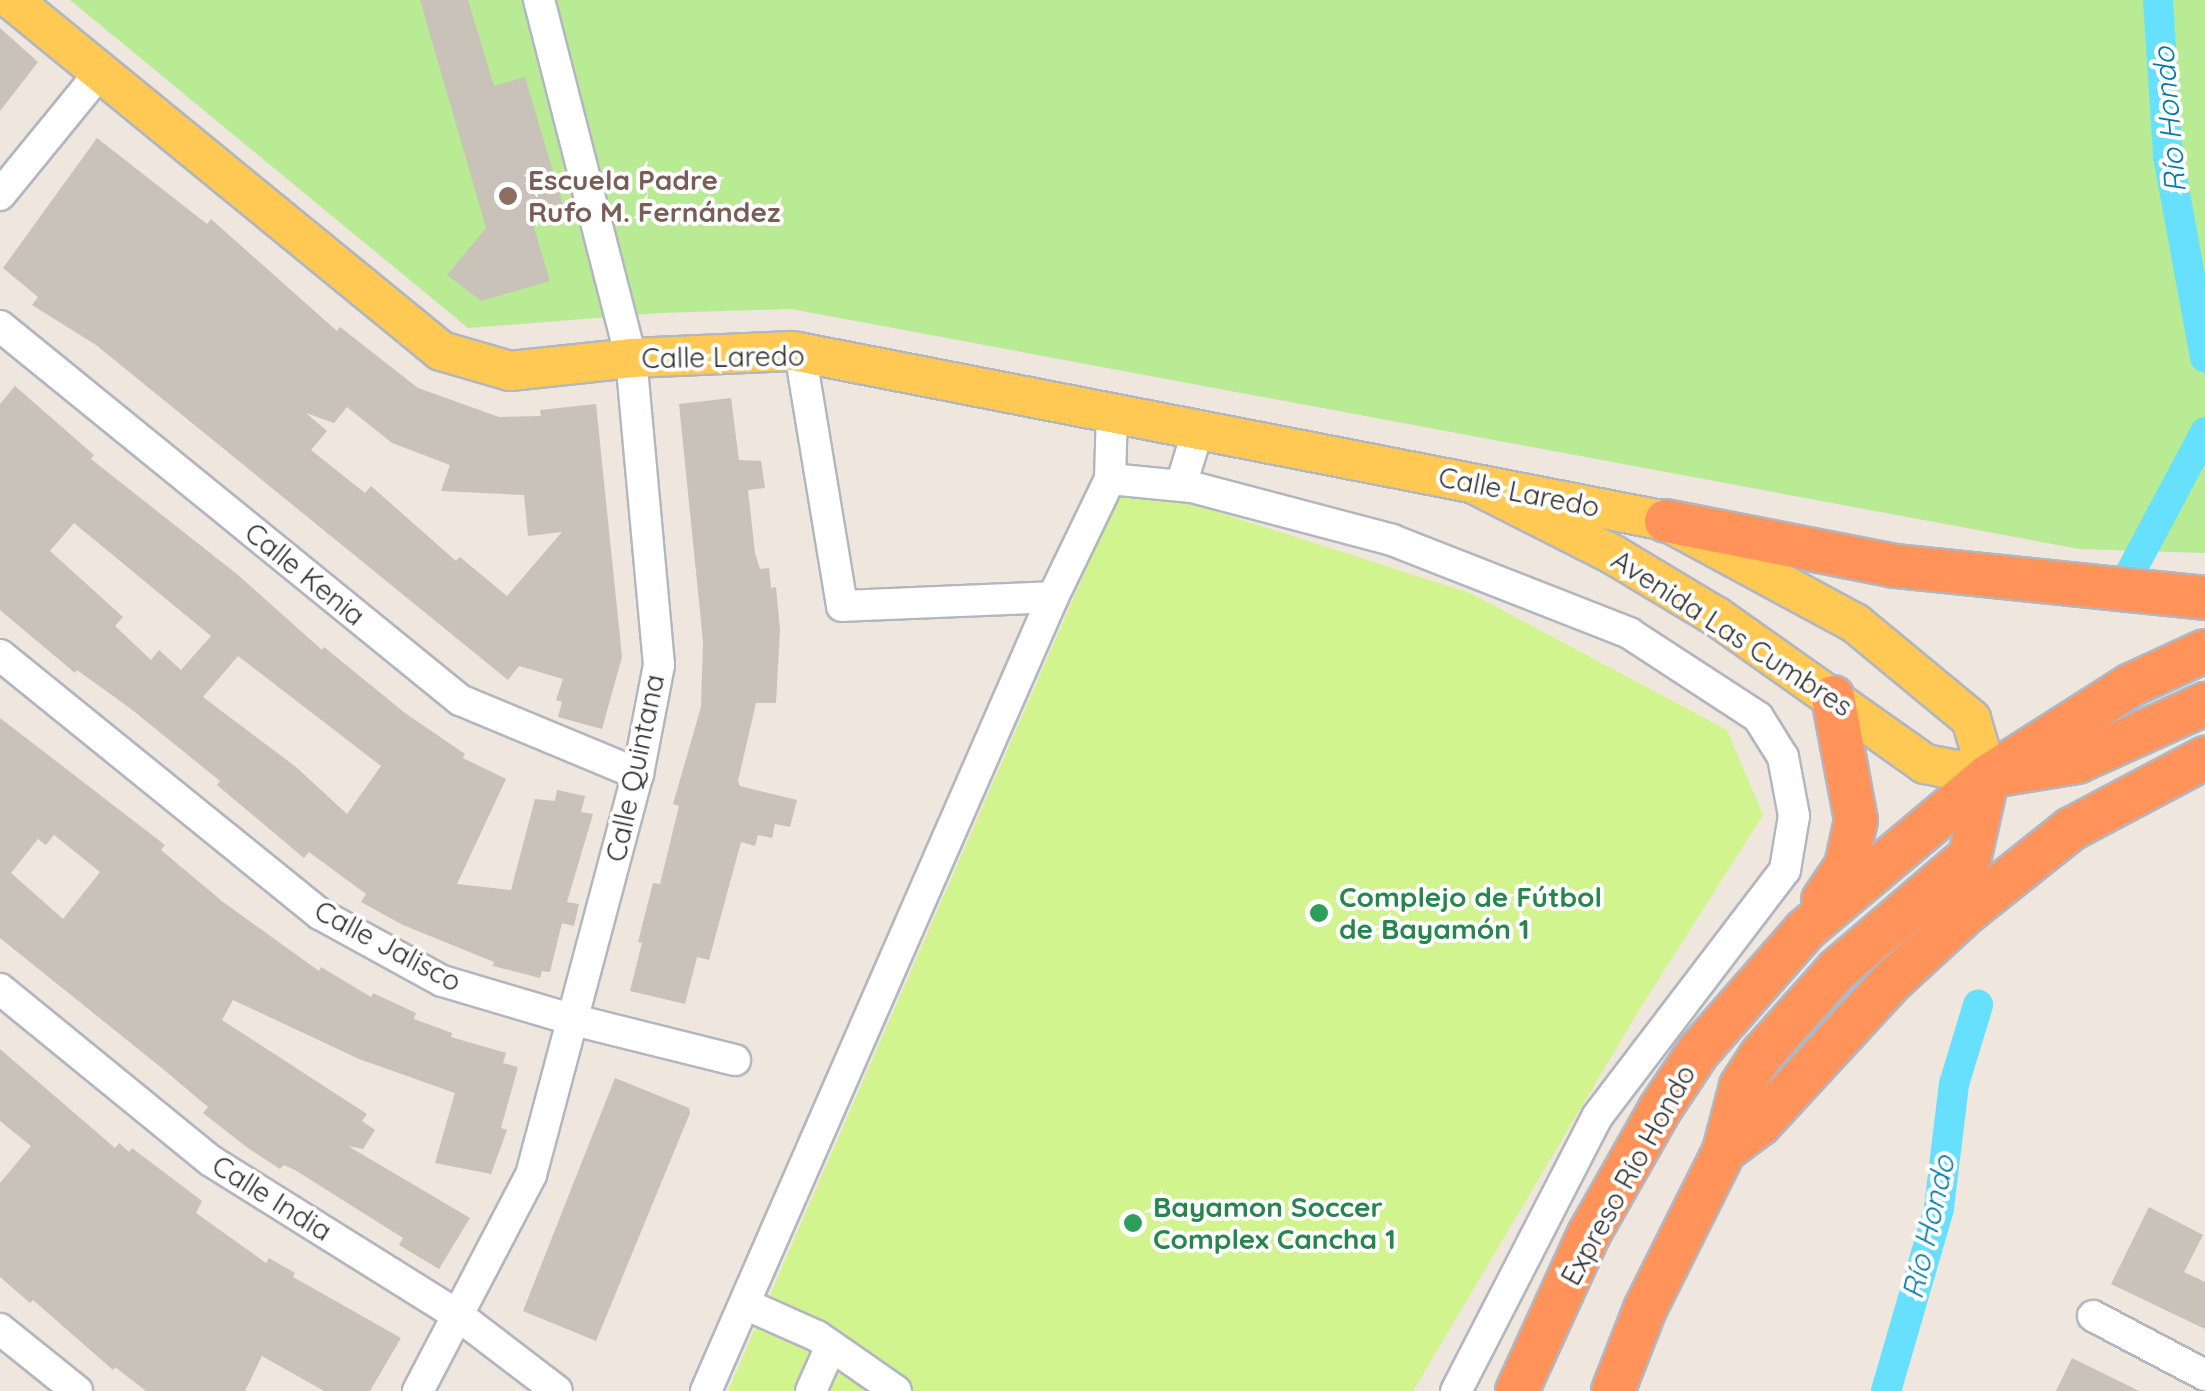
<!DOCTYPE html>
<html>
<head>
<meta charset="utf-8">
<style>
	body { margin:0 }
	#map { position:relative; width:2205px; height:1391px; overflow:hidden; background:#efe6de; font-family:Quicksand,sans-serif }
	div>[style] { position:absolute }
	.green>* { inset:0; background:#b9eb95 }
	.pitch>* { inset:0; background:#d1f48f }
	.canal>* { height:30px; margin:-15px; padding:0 15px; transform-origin:15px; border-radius:15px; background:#66e0fc }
	.building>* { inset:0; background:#c8c2b9 }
	.roads { filter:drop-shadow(2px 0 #b2b6c1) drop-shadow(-2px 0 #b2b6c1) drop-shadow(0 2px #b2b6c1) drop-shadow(0 -2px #b2b6c1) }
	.minor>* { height:30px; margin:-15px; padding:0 15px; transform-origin:15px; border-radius:15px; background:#fff }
	.major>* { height:38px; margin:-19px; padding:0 19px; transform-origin:19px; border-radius:19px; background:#ffc953 }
	.highway>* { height:42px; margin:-21px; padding:0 21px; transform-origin:21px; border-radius:21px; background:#ff9359 }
	.dots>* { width:28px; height:28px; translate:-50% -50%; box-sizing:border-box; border:5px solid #fff; border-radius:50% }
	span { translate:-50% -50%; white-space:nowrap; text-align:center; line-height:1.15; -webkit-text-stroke:8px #fff; paint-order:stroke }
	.education-label { font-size:28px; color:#785e54; font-weight:700 }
	.left { translate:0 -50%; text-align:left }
	.street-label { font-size:28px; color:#2d2d2d }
	.leisure-label { font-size:28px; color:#27864d; font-weight:700 }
	.water-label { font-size:30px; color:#017aa5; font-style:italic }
</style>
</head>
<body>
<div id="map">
	<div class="green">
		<div style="clip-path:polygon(70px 0,2205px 0,2205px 553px,2079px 549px,791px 309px,660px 313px,468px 328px)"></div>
	</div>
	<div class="pitch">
		<div style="clip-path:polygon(1124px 482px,1470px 593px,1727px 730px,1763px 815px,1639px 1010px,1413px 1391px,728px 1391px)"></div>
	</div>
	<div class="canal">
		<div style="left:2158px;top:0;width:156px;rotate:86.3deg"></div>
		<div style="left:2168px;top:156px;width:205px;rotate:79.6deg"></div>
		<div style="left:2128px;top:577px;width:164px;rotate:-62deg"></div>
		<div style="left:1886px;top:1391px;width:191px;rotate:-73.8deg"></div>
		<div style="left:1939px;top:1208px;width:125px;rotate:-83.1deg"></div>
		<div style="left:1954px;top:1084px;width:83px;rotate:-73.1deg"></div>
	</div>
	<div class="building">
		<div style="clip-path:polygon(420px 0,468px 0,494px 86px,525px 77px,566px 215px,533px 224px,550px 281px,481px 301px,447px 275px,486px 228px)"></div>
		<div style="clip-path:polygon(0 28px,38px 62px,0 111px)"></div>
		<div style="clip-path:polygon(evenodd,97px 138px,207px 224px,211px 219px,337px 331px,340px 327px,418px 388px,499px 417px,541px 416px,540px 410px,596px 404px,622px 657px,602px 729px,558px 717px,562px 702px,556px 700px,563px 679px,519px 666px,508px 680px,96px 345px,32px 305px,38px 297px,3px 268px,97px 138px,347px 407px,392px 443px,450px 465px,441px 491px,524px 495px,528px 536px,562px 532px,507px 596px,460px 557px,456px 561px,371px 486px,365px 493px,311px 450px,327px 431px,306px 413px,334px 423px,347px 407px)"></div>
		<div style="clip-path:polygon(evenodd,15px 386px,94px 455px,91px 459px,238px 575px,322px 650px,324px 647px,405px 713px,465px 754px,463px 758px,506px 779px,457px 884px,511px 890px,535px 799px,555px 801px,557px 790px,585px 796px,581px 812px,593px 814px,567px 902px,579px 904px,574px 926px,562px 923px,550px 972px,542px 971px,540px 978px,493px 966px,494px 962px,403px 925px,361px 902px,366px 894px,309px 852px,304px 858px,217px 785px,220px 781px,131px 709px,77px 670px,75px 673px,0 610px,0 404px,15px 386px,74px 523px,211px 636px,181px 670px,159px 650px,151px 660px,115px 626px,123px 617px,50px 551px,74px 523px,15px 386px,238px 656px,381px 766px,347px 814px,296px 767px,203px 697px,238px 656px)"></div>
		<div style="clip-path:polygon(731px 398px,739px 460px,761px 461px,765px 488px,748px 490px,755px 553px,760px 569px,769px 568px,771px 588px,776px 587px,780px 630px,776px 703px,756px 703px,738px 781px,740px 786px,797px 800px,790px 827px,775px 824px,772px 838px,758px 835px,755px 846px,741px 842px,709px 960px,697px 957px,685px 1004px,630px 991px,642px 943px,638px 942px,653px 883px,660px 884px,679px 806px,673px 804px,701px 707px,703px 641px,679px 404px)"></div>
		<div style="clip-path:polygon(evenodd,0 718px,165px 845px,161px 850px,223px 902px,319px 971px,321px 967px,371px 997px,373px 993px,416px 1013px,414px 1019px,452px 1033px,451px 1037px,506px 1053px,503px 1063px,518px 1067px,501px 1128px,507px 1130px,491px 1174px,435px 1163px,455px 1093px,359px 1059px,233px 1000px,222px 1020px,367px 1114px,362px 1121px,375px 1130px,363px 1149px,348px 1146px,470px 1218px,439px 1269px,399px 1245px,403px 1238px,295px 1170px,284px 1165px,280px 1169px,248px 1148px,203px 1113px,208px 1107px,163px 1069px,0 938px,0 718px,54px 835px,100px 872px,63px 919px,11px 873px,38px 839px,46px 845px,54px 835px)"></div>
		<div style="clip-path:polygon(0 1049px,115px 1148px,119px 1143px,129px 1152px,132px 1148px,202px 1201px,196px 1213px,266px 1263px,269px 1258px,295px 1273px,293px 1277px,401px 1338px,370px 1391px,324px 1391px,262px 1356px,245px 1391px,146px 1391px,115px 1367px,113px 1370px,33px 1300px,30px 1303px,0 1277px,0 1183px,31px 1146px,0 1121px)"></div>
		<div style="clip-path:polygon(615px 1078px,689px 1108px,690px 1113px,596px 1341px,523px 1311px)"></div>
		<div style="clip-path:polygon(2149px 1207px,2203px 1235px,2184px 1272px,2205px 1282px,2205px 1329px,2111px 1284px)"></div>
		<div style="clip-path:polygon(2072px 1358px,2139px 1391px,2056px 1391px)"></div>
	</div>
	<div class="roads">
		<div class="minor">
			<div style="left:0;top:195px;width:160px;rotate:-50.8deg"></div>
			<div style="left:0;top:326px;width:593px;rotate:39.11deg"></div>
			<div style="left:460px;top:700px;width:193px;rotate:22.6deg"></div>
			<div style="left:800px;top:352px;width:257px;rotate:80.6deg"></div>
			<div style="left:842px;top:606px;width:211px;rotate:-2.4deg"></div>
			<div style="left:1110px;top:479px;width:82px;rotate:5.6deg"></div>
			<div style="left:1192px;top:487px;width:207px;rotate:14.8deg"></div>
			<div style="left:1392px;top:540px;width:255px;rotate:21.4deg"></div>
			<div style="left:1629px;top:633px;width:154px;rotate:33.1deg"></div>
			<div style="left:1758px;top:717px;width:47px;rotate:58deg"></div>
			<div style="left:1783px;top:757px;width:60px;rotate:79.4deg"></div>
			<div style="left:1794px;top:816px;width:55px;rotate:99.5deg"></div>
			<div style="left:1785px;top:870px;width:310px;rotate:127.3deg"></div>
			<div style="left:1597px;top:1117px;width:308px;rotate:117.2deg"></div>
			<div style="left:1181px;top:485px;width:58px;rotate:-72.8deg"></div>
			<div style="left:0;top:655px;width:412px;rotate:39deg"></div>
			<div style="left:320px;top:914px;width:139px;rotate:28.8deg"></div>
			<div style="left:442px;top:981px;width:138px;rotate:16.5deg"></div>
			<div style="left:574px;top:1020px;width:166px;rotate:14deg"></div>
			<div style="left:0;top:989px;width:272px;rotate:39.2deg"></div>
			<div style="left:211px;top:1161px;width:292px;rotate:32deg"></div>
			<div style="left:459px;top:1316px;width:123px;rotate:37.4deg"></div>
			<div style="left:745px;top:1304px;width:79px;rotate:24deg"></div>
			<div style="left:817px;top:1336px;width:96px;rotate:34.8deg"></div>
			<div style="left:2093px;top:1316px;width:127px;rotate:27.8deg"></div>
			<div style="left:0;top:1329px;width:99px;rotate:38.8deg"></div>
			<div style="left:418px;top:1391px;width:244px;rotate:-62.4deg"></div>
			<div style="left:531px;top:1175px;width:415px;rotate:-75.1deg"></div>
			<div style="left:638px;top:774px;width:111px;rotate:-79.1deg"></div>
			<div style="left:659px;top:665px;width:308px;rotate:-95.2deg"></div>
			<div style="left:631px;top:358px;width:370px;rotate:-104.4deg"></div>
			<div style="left:706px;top:1391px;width:867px;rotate:-66.39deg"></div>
			<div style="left:1053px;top:597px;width:131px;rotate:-64.2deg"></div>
			<div style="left:1110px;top:479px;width:67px;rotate:-88.3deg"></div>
			<div style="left:811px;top:1391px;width:49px;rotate:-66deg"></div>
		</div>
		<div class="major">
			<div style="left:12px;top:0;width:554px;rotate:39.29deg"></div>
			<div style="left:441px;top:351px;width:72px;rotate:16.2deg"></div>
			<div style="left:510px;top:371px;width:122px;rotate:-6.1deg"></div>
			<div style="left:631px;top:358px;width:162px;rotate:-2.5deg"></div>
			<div style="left:793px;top:351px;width:889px;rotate:11.02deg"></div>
			<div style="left:1666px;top:521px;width:215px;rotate:28.4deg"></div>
			<div style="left:1855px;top:623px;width:151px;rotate:39.6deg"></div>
			<div style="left:1971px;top:719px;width:59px;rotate:73.4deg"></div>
			<div style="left:1988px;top:776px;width:64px;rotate:-169.2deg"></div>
			<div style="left:1925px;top:764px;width:255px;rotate:-144.7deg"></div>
			<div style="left:1717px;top:617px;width:122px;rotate:-149deg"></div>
			<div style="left:1612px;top:554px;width:155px;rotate:-153.1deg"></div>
		</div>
		<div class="highway">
			<div style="left:1666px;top:521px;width:234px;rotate:11.1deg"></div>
			<div style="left:1896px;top:566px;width:311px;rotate:5.9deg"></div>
			<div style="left:2004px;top:774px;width:74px;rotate:-9.3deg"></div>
			<div style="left:2077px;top:762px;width:141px;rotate:-24.4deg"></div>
			<div style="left:1823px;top:900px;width:41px;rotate:-55.9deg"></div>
			<div style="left:1846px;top:866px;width:47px;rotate:-77.7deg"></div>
			<div style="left:1856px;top:820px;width:125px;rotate:-100.6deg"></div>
			<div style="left:1724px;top:1151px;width:67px;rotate:-75.3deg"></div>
			<div style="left:1741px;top:1086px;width:38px;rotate:-57deg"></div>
			<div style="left:1762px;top:1054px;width:113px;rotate:-48.2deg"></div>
			<div style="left:1837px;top:970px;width:175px;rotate:-40.6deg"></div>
			<div style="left:1970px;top:856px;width:82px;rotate:-77.3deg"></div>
			<div style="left:1517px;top:1391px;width:173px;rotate:-65.4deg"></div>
			<div style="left:1589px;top:1234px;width:144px;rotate:-60.4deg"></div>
			<div style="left:1660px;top:1109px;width:69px;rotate:-56.3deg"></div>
			<div style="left:1698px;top:1052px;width:162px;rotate:-48.7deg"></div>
			<div style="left:1805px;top:930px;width:239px;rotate:-40.1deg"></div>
			<div style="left:1988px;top:776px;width:169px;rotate:-32.5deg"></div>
			<div style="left:2131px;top:685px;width:81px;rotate:-24.7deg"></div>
			<div style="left:1613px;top:1391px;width:88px;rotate:-68.7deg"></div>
			<div style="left:1645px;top:1309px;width:177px;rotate:-63.4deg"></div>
			<div style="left:1724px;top:1151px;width:45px;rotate:-36.9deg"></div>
			<div style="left:1760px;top:1124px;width:196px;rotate:-47.3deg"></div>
			<div style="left:1893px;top:980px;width:100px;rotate:-42.6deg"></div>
			<div style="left:1967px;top:912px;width:133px;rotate:-38.6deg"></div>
			<div style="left:2071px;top:829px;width:152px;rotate:-27.9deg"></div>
		</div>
	</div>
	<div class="dots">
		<div style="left:508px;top:196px;background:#8d6e63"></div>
		<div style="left:1319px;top:913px;background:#2e9e5b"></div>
		<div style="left:1133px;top:1223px;background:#2e9e5b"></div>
	</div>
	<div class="education-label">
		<span class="left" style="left:528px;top:196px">Escuela Padre<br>Rufo M. Fernández</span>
	</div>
	<div class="street-label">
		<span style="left:723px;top:357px;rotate:-1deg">Calle Laredo</span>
		<span style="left:1519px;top:492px;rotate:11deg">Calle Laredo</span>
		<span style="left:305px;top:574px;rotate:39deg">Calle Kenia</span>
		<span style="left:1732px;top:633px;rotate:33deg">Avenida Las Cumbres</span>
		<span style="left:635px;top:768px;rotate:-78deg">Calle Quintana</span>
		<span style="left:388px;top:946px;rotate:28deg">Calle Jalisco</span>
		<span style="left:1628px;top:1175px;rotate:-61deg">Expreso Río Hondo</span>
		<span style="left:272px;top:1198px;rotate:32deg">Calle India</span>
	</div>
	<div class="leisure-label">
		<span class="left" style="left:1339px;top:913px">Complejo de Fútbol<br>de Bayamón 1</span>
		<span class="left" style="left:1153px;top:1223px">Bayamon Soccer<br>Complex Cancha 1</span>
	</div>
	<div class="water-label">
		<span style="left:2169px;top:120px;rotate:-95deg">Río Hondo</span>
		<span style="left:1928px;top:1227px;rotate:-77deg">Río Hondo</span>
	</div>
</div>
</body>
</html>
